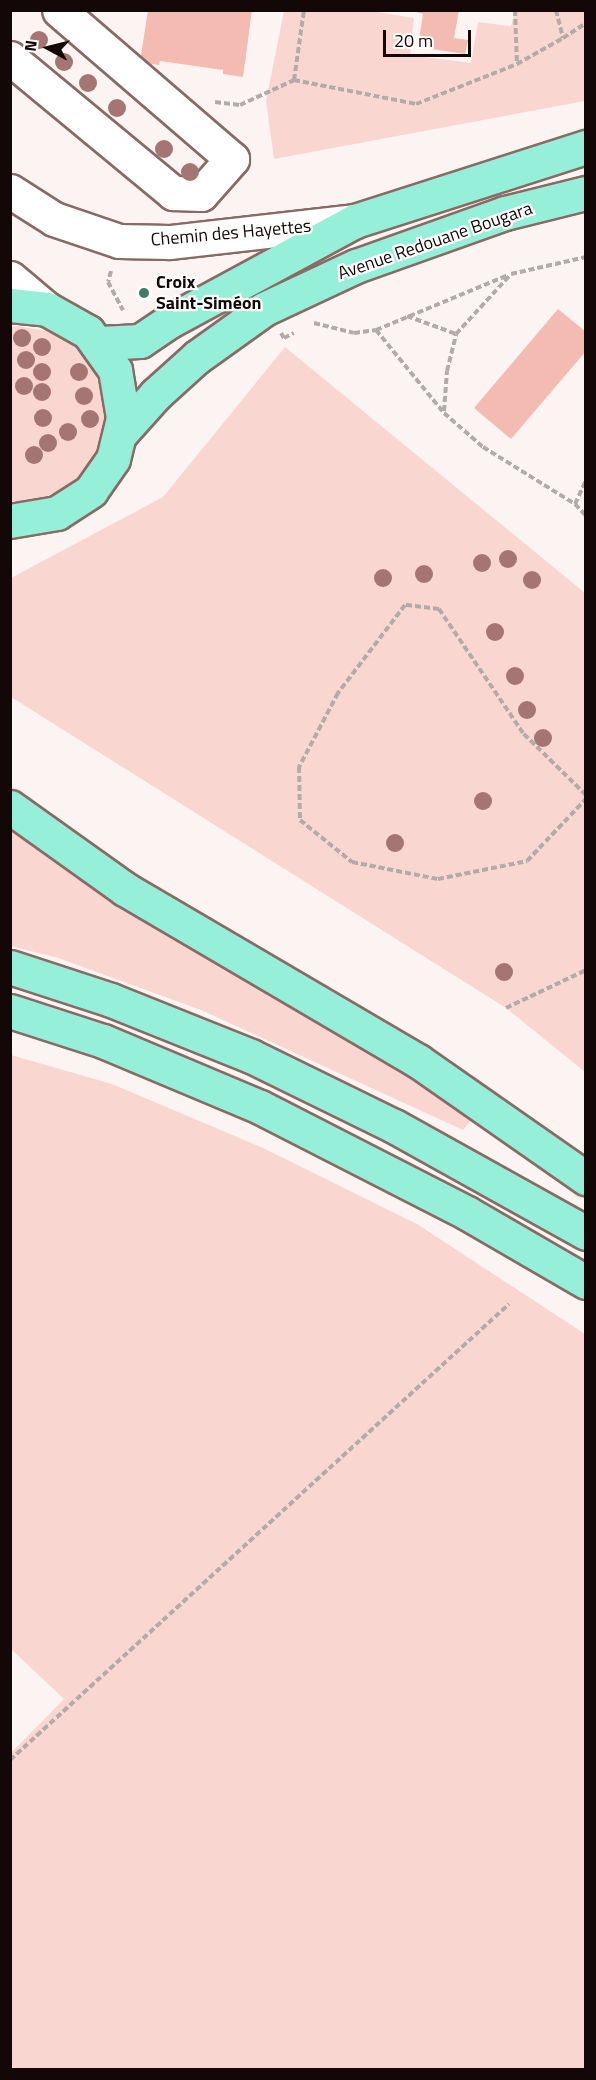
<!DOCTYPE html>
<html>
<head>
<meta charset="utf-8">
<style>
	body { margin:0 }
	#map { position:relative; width:596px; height:2080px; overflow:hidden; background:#fbf4f3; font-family:"Titillium Web",sans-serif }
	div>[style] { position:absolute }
	.green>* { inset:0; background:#fad6d0 }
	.building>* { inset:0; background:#f3bbb2 }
	.path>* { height:4px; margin-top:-2px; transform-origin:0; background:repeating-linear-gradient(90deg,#b3abaa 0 6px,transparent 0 9px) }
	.roads { filter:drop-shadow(2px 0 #896a65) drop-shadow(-2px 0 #896a65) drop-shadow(0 2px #896a65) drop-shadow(0 -2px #896a65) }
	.minor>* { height:33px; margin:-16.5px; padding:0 16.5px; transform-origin:16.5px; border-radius:16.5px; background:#fff }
	.major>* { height:33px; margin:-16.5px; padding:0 16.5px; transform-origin:16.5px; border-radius:16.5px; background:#96efd8 }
	.trees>* { width:18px; height:18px; margin:-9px; border-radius:50%; background:#a47572 }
	.dots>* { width:16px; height:16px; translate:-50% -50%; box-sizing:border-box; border:3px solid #fff; border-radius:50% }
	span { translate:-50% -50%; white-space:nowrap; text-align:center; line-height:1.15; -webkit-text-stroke:4.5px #fff; paint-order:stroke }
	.street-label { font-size:18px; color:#130807 }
	.poi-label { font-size:18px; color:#130807; font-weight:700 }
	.left { translate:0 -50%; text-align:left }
	.frame { position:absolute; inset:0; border:12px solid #130807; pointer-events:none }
	.north { position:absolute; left:18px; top:18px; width:60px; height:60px; -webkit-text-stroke:4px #fff; paint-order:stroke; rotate:277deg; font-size:16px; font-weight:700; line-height:24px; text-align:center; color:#130807 }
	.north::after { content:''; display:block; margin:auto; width:21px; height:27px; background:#130807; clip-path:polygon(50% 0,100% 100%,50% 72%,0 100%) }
	.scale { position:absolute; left:383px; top:30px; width:88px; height:27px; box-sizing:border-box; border:3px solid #130807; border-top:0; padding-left:8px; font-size:18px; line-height:21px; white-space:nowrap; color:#130807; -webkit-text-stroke:4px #fff; paint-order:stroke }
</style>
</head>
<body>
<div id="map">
	<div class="green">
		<div style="clip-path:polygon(284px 11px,372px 11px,414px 18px,410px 55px,471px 63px,478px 22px,511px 26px,515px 11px,585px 11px,585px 101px,274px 159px,266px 101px)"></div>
		<div style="clip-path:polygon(18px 326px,46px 331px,72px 344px,91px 366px,103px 392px,106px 421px,98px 449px,83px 473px,60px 491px,33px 501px,11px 501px,10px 327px)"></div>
		<div style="clip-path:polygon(285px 347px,585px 593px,585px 1072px,506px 1008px,11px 697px,11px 578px,163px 497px)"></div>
		<div style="clip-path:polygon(10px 830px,108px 897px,474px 1116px,463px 1130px,201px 1010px,58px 958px,11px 946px)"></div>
		<div style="clip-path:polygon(11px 1055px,112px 1084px,263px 1148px,417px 1224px,585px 1334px,585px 2069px,11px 2069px,11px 1753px,64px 1699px,11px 1649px)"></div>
	</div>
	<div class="building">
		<div style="clip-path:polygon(148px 10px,252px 10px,243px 77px,223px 74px,223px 70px,160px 61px,159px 65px,140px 62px)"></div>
		<div style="clip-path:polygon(410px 10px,459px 10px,454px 38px,468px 40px,465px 54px,418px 47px,423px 14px)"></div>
		<div style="clip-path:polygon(558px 309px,586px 332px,586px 351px,511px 439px,474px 408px)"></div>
	</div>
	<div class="path">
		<div style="left:515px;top:10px;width:54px;rotate:87.9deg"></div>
		<div style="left:517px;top:64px;width:53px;rotate:-29.5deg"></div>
		<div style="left:556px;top:10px;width:29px;rotate:76deg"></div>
		<div style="left:563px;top:38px;width:27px;rotate:-33deg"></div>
		<div style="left:294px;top:80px;width:124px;rotate:11.1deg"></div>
		<div style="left:416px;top:104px;width:109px;rotate:-21.6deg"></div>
		<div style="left:215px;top:102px;width:25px;rotate:7deg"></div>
		<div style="left:240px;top:105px;width:60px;rotate:-24.8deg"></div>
		<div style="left:294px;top:80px;width:71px;rotate:-81.9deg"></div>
		<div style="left:111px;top:271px;width:11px;rotate:105deg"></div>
		<div style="left:108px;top:282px;width:32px;rotate:62deg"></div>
		<div style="left:407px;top:316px;width:52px;rotate:20.2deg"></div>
		<div style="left:314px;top:323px;width:41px;rotate:14deg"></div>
		<div style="left:354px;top:333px;width:22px;rotate:-8deg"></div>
		<div style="left:376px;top:330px;width:107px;rotate:50.7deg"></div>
		<div style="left:444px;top:413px;width:52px;rotate:41.1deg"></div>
		<div style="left:483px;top:447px;width:108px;rotate:31.8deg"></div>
		<div style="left:575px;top:504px;width:16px;rotate:47deg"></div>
		<div style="left:376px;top:330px;width:143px;rotate:-22.6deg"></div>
		<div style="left:281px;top:333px;width:6px;rotate:59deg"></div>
		<div style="left:284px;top:338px;width:11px;rotate:-27deg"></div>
		<div style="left:444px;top:411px;width:40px;rotate:-85.7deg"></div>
		<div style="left:447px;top:371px;width:38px;rotate:-76deg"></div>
		<div style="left:456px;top:334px;width:81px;rotate:-47.5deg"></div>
		<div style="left:511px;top:274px;width:77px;rotate:-12.8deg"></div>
		<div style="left:575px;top:504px;width:26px;rotate:-65deg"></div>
		<div style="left:586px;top:795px;width:88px;rotate:-135.5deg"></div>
		<div style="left:523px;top:733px;width:150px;rotate:-124.1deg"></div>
		<div style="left:439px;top:609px;width:34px;rotate:-173deg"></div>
		<div style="left:405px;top:605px;width:111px;rotate:127.3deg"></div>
		<div style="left:338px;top:693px;width:84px;rotate:117.8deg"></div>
		<div style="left:299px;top:767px;width:53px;rotate:88.9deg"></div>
		<div style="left:300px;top:820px;width:67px;rotate:38.9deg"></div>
		<div style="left:352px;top:862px;width:88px;rotate:11.2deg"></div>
		<div style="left:438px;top:879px;width:91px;rotate:-11.4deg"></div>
		<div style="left:527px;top:861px;width:86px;rotate:-46.4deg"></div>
		<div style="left:506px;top:1008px;width:89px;rotate:-25.4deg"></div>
		<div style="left:10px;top:1760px;width:676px;rotate:-42.42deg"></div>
	</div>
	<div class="roads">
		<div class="minor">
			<div style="left:10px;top:58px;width:212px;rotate:39.6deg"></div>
			<div style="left:173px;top:193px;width:28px;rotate:2deg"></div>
			<div style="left:201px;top:194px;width:47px;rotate:-48.5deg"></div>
			<div style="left:232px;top:159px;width:228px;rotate:-139.3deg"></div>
			<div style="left:10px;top:191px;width:52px;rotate:32.5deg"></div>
			<div style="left:54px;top:219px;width:69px;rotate:18.7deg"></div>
			<div style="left:119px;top:241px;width:51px;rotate:1.1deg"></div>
			<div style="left:170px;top:242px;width:186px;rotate:-6.5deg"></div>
			<div style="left:10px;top:278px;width:48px;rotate:40deg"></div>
		</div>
		<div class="major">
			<div style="left:10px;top:305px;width:37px;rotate:6deg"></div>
			<div style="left:47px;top:309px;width:47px;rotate:29.3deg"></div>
			<div style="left:88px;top:332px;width:47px;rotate:54.6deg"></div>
			<div style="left:115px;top:370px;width:49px;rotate:80.5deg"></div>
			<div style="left:123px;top:418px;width:42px;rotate:103.7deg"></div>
			<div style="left:113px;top:459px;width:39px;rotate:125deg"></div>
			<div style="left:91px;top:491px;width:40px;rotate:147.1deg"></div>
			<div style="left:57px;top:513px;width:48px;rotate:170.3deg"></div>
			<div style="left:99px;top:343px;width:41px;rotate:-2.8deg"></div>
			<div style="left:140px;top:341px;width:36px;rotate:-34deg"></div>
			<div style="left:170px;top:321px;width:210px;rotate:-28.4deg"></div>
			<div style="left:355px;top:221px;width:243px;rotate:-17.8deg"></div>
			<div style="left:121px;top:433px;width:52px;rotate:-48.1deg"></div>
			<div style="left:156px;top:394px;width:55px;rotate:-42.1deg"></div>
			<div style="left:197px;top:357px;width:82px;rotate:-35.6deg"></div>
			<div style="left:264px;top:309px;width:102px;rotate:-25.1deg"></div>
			<div style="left:356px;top:266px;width:158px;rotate:-19.6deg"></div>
			<div style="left:505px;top:213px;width:83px;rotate:-13.9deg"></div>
			<div style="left:10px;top:807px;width:141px;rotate:35.5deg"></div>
			<div style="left:125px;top:889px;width:340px;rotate:30.4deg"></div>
			<div style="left:418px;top:1061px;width:205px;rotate:34.9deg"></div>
			<div style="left:10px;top:967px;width:106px;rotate:18.1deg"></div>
			<div style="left:111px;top:1000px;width:151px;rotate:21.8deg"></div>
			<div style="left:251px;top:1056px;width:159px;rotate:26.1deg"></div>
			<div style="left:394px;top:1126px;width:220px;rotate:29.1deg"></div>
			<div style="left:10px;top:1011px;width:98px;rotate:17.9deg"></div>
			<div style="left:103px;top:1041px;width:170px;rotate:22.8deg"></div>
			<div style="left:260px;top:1107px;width:233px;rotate:27.1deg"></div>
			<div style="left:467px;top:1213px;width:138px;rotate:30.1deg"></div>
		</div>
	</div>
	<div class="trees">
		<div style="left:39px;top:40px"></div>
		<div style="left:64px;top:62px"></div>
		<div style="left:88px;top:83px"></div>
		<div style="left:117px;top:108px"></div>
		<div style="left:164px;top:149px"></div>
		<div style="left:190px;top:172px"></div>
		<div style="left:22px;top:338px"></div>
		<div style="left:42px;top:347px"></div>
		<div style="left:26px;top:360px"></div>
		<div style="left:42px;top:372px"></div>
		<div style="left:79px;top:372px"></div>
		<div style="left:24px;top:386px"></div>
		<div style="left:42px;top:392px"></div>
		<div style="left:84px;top:396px"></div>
		<div style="left:43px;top:418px"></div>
		<div style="left:90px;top:419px"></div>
		<div style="left:68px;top:432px"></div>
		<div style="left:48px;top:443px"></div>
		<div style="left:34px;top:455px"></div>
		<div style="left:508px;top:559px"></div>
		<div style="left:482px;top:563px"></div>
		<div style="left:424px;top:574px"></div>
		<div style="left:383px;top:578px"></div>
		<div style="left:532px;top:580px"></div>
		<div style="left:495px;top:632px"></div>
		<div style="left:515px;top:676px"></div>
		<div style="left:527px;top:710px"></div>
		<div style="left:543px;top:738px"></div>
		<div style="left:483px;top:801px"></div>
		<div style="left:395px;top:843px"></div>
		<div style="left:504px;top:972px"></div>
	</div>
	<div class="dots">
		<div style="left:144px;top:293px;background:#3b7b68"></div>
	</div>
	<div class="street-label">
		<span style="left:231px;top:233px;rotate:-5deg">Chemin des Hayettes</span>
		<span style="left:435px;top:241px;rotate:-19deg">Avenue Redouane Bougara</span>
	</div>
	<div class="poi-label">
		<span class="left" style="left:156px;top:293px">Croix<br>Saint-Siméon</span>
	</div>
	<div class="frame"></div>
	<div class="north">N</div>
	<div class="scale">20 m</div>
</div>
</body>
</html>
